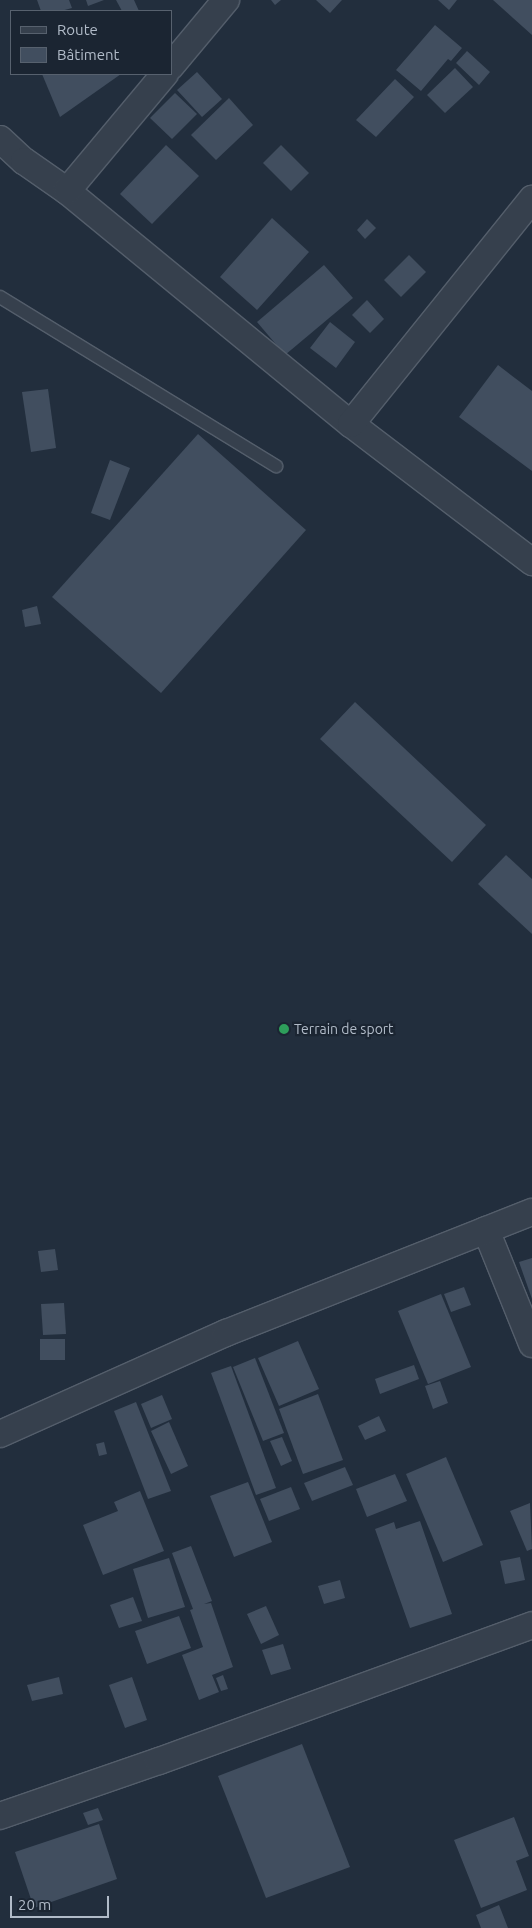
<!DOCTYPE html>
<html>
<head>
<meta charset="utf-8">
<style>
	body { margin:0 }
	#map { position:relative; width:532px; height:1928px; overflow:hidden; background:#222e3d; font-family:Ubuntu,sans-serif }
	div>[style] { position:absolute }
	.building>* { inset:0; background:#414e5f }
	.roads { filter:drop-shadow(1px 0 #545e6b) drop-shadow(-1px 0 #545e6b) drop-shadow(0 1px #545e6b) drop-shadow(0 -1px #545e6b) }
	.lane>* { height:12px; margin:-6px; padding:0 6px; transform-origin:6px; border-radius:6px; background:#36404d }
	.street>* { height:26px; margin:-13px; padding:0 13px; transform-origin:13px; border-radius:13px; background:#36404d }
	.dots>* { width:14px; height:14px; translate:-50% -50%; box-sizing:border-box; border:2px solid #1b2532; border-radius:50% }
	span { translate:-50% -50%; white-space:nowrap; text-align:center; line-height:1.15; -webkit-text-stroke:4.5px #1b2532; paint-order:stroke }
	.poi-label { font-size:14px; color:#b1bbc8 }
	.left { translate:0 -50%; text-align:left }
	.legend { position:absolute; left:10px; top:10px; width:162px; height:65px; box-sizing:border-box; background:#1b2532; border:1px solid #57616e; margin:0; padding:6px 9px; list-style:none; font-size:15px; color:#b1bbc8 }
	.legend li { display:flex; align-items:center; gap:10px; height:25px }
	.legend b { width:25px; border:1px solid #57616e }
	.scale { position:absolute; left:10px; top:1896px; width:99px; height:22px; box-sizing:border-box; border:2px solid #b1bbc8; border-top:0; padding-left:6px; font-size:15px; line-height:18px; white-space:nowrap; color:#b1bbc8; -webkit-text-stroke:4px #1b2532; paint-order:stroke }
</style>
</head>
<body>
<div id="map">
	<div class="building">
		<div style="clip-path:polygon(37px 0,69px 0,72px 8px,61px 11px,41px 11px)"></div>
		<div style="clip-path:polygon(86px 0,104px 0,88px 6px)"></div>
		<div style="clip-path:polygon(116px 0,134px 0,139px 11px,122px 11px)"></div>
		<div style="clip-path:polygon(271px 0,281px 0,275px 5px)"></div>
		<div style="clip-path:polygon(316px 0,342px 0,330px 13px)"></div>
		<div style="clip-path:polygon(438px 0,457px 0,449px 10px)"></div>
		<div style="clip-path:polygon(493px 0,532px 0,532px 35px)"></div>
		<div style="clip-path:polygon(435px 25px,462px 48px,451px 61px,448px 59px,421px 91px,396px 70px)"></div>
		<div style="clip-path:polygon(467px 51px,490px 72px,479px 85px,456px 63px)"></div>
		<div style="clip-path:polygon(455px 68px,473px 87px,445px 113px,427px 95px)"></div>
		<div style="clip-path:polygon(197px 72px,222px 99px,202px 117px,177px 90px)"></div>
		<div style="clip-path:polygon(42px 74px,121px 74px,60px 117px)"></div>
		<div style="clip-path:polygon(395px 79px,414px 97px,376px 137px,356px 120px)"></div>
		<div style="clip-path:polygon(175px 93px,197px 114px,172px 139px,150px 118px)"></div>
		<div style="clip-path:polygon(229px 98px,253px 125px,216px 160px,191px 135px)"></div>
		<div style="clip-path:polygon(166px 145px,199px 176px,152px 224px,120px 194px)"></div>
		<div style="clip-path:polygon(281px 145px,309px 173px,291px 191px,263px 163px)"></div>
		<div style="clip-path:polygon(272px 218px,309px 252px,257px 310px,220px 277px)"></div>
		<div style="clip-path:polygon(367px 219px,376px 228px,365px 239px,357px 230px)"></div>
		<div style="clip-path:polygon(409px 255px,426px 272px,401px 297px,384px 280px)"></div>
		<div style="clip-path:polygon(324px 265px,353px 298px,285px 355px,257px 322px)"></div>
		<div style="clip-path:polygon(367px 300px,384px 319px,370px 333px,352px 315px)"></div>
		<div style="clip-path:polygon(330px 322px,355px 342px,336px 368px,310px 348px)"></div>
		<div style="clip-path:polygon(498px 365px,532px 391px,532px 471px,459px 417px)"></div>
		<div style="clip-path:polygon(48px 389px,56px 448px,31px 452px,22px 392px)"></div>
		<div style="clip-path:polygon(198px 434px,306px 530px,161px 693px,52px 597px)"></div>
		<div style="clip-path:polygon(110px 460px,130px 468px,110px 520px,91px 513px)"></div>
		<div style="clip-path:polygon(37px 606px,41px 624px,25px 627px,22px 610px)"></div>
		<div style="clip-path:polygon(355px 702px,486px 825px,452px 862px,320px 739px)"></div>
		<div style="clip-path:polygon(506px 855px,532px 879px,532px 934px,478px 884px)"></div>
		<div style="clip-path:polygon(55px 1249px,58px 1270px,41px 1272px,38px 1251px)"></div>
		<div style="clip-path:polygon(532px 1258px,532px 1299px,519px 1262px)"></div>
		<div style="clip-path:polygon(464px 1287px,471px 1305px,451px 1312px,444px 1294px)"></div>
		<div style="clip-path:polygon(441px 1294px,471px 1367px,428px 1384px,398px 1311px)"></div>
		<div style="clip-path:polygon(64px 1303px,66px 1334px,43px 1335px,41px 1304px)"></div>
		<div style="clip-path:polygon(40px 1339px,65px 1339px,65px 1360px,40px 1360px)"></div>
		<div style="clip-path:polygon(298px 1341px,319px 1389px,279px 1406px,258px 1358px)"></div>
		<div style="clip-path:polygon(255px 1358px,284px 1433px,263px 1441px,233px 1367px)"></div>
		<div style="clip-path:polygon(414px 1365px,419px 1379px,380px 1394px,375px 1379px)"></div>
		<div style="clip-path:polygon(231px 1366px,276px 1488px,256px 1495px,211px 1373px)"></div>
		<div style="clip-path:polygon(440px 1381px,448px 1403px,433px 1409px,425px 1386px)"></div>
		<div style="clip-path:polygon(318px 1394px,343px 1460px,303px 1474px,279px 1409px)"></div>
		<div style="clip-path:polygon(162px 1395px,172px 1419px,151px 1428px,141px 1404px)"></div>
		<div style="clip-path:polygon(136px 1402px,171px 1491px,148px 1499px,114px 1411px)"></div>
		<div style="clip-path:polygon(379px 1416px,386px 1431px,365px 1440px,358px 1426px)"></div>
		<div style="clip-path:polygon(169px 1422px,188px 1466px,171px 1474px,151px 1431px)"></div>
		<div style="clip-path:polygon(282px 1437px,292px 1461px,281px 1466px,270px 1441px)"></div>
		<div style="clip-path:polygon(104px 1442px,107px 1454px,99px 1456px,96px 1444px)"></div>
		<div style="clip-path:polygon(446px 1457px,483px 1545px,443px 1562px,406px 1474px)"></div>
		<div style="clip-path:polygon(345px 1467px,353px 1485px,312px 1501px,304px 1483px)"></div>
		<div style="clip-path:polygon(395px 1474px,407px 1501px,367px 1517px,356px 1489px)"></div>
		<div style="clip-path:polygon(248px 1482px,272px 1542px,234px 1557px,210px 1496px)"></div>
		<div style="clip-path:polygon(291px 1487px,300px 1509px,269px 1521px,260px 1499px)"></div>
		<div style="clip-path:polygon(140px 1491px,164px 1551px,103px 1575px,83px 1525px,118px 1511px,114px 1502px)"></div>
		<div style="clip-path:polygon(530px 1503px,532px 1549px,527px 1551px,510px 1511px)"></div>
		<div style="clip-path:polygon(420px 1521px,452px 1614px,410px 1628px,375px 1529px,394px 1522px,396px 1529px)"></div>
		<div style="clip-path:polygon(191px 1546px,212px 1601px,204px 1604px,211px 1603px,233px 1667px,212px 1675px,219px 1692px,199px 1700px,182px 1655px,203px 1647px,190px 1610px,193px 1609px,172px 1553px)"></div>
		<div style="clip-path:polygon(520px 1557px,525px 1580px,505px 1584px,500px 1561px)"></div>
		<div style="clip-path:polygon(169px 1558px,185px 1607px,148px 1618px,133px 1569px)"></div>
		<div style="clip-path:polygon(340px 1580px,345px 1598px,324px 1604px,318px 1586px)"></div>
		<div style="clip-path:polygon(133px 1597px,142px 1621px,119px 1628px,110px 1605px)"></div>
		<div style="clip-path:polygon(266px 1606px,279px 1635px,261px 1644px,247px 1614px)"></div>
		<div style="clip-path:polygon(179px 1616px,191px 1648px,147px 1664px,135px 1631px)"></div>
		<div style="clip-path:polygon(283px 1644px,291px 1669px,271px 1675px,262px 1650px)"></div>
		<div style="clip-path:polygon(223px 1675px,228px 1689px,221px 1691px,216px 1678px)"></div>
		<div style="clip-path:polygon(59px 1677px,63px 1694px,32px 1701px,27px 1685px)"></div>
		<div style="clip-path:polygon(132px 1677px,147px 1720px,125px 1728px,109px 1685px)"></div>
		<div style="clip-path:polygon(302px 1744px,350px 1867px,266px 1898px,218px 1776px)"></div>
		<div style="clip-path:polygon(98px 1808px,103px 1820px,88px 1825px,83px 1813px)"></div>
		<div style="clip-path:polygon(514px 1817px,529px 1856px,516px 1861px,527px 1890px,481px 1908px,454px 1840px)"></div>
		<div style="clip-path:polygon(99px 1824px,117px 1879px,34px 1908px,15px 1852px)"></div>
		<div style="clip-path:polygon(499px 1905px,508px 1928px,481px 1928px,476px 1915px)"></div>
	</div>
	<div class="roads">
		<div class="lane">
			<div style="left:0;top:297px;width:324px;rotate:31.5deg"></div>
		</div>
		<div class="street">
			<div style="left:171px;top:66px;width:86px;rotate:-50.2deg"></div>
			<div style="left:0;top:139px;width:33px;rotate:43deg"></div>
			<div style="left:24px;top:161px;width:52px;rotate:34.9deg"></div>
			<div style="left:67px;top:191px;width:367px;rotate:39.4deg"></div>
			<div style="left:351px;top:424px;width:228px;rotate:37.3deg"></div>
			<div style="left:67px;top:191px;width:153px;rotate:-50.1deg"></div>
			<div style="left:351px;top:424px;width:289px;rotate:-51.2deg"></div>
			<div style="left:486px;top:1230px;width:123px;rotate:68deg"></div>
			<div style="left:0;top:1434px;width:248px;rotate:-24.1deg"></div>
			<div style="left:226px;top:1333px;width:329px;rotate:-21.6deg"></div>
			<div style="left:0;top:1816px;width:168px;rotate:-19.1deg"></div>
			<div style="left:159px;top:1761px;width:397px;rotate:-20deg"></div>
		</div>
	</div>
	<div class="dots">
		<div style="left:284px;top:1029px;background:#2e9e5b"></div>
	</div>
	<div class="poi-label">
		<span class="left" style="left:294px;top:1029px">Terrain de sport</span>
	</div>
	<ul class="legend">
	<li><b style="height:6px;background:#36404d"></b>Route</li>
	<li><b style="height:14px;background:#414e5f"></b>Bâtiment</li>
	</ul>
	<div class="scale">20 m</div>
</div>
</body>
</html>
